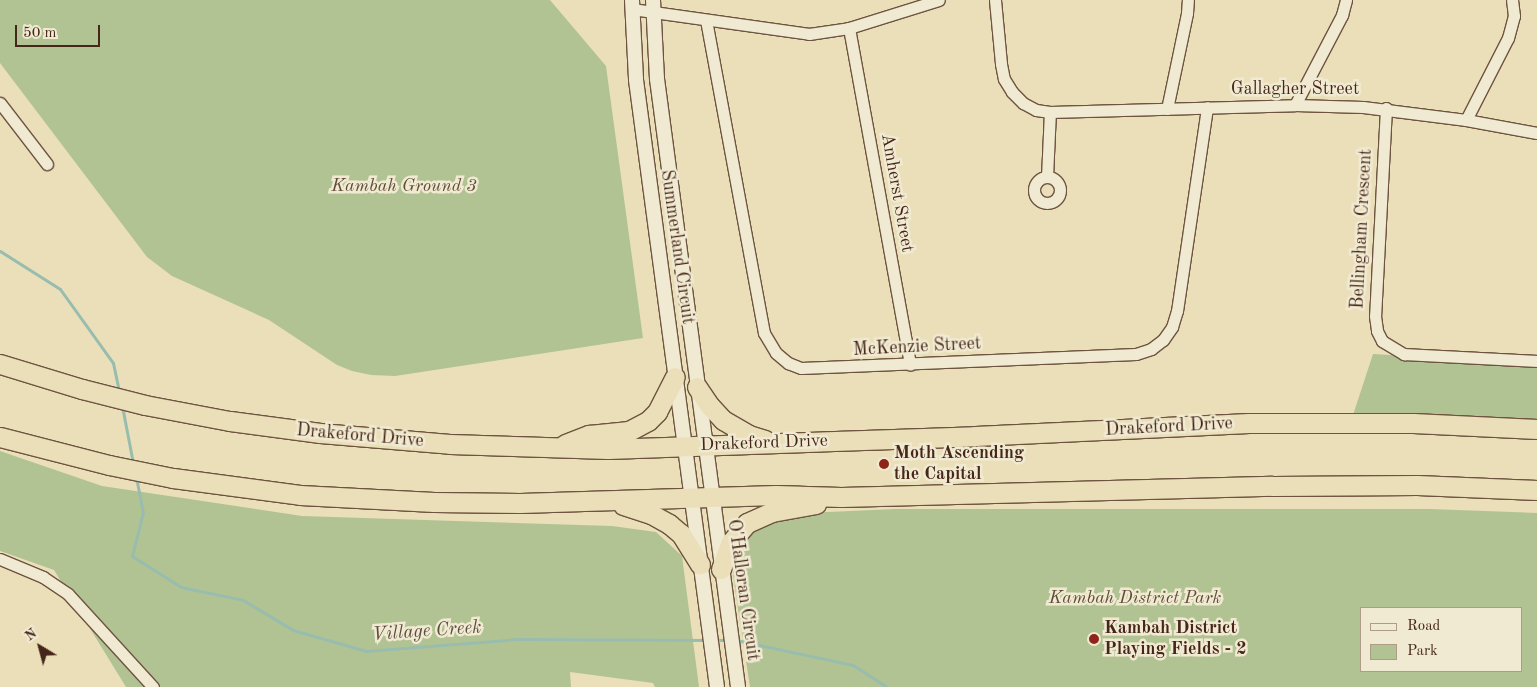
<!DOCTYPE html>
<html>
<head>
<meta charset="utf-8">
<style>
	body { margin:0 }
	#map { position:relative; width:1537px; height:687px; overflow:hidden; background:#eadfb9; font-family:"Old Standard TT",serif }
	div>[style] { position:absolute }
	.green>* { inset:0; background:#b2c393 }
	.stream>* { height:3px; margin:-1.5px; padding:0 1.5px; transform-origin:1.5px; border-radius:1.5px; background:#98bdae }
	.roads { filter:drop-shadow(1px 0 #6e5440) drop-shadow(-1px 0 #6e5440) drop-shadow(0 1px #6e5440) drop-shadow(0 -1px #6e5440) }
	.minor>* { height:11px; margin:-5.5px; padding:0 5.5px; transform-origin:5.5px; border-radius:5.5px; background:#f1ead2 }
	.minor>.ring { margin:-5.5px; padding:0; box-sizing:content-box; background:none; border:11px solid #f1ead2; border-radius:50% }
	.tertiary>* { height:14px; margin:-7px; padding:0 7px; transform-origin:7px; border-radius:7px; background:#f1ead2 }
	.trunk>* { height:19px; margin:-9.5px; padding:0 9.5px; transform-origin:9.5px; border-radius:9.5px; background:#eadfb9 }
	.dots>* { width:14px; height:14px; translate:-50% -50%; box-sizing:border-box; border:2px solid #f1ead2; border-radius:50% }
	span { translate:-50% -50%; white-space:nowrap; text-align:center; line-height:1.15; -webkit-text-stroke:5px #f1ead2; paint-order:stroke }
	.street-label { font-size:18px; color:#452618 }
	.park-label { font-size:18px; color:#604d37; font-style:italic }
	.poi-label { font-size:18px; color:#452618; font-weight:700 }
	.left { translate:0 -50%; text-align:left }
	.water-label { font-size:19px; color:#5a4c3e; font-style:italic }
	.legend { position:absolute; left:1360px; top:607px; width:162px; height:65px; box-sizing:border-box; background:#f1ead2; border:1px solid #ac9c88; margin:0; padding:6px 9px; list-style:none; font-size:15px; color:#452618 }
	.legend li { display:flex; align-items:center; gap:10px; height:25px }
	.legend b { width:25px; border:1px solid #ac9c88 }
	.north { position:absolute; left:15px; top:622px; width:50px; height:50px; -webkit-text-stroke:4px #f1ead2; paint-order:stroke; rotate:323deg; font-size:14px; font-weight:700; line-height:20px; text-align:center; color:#452618 }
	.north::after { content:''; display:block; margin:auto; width:18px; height:22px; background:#452618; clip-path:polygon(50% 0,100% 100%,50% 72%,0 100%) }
	.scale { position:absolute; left:15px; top:25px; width:85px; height:22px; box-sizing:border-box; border:2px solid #452618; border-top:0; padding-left:6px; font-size:15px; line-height:18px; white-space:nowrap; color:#452618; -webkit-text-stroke:4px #f1ead2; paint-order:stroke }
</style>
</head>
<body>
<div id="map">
	<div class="green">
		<div style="clip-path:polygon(0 0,550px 0,606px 66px,643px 338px,395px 376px,371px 375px,352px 371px,337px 365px,269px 320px,172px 276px,147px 257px,0 63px)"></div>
		<div style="clip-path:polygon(1373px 354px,1537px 364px,1537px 419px,1353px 415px)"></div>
		<div style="clip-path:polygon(0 451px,102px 486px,302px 516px,612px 526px,656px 532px,682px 556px,699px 687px,655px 687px,653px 683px,570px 672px,571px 687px,126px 687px,54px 570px,0 551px)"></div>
		<div style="clip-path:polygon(evenodd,896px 509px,1430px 509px,1537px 513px,1537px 687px,750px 687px,733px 576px,734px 555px,739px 541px,757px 524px,805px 513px,896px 509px,1361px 608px,1521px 608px,1521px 671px,1361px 671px,1361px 608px)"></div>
	</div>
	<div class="stream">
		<div style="left:0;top:251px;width:71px;rotate:32.3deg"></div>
		<div style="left:60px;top:289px;width:91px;rotate:54.4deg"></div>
		<div style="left:113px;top:363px;width:30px;rotate:78deg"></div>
		<div style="left:122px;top:406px;width:58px;rotate:79.1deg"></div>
		<div style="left:136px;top:477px;width:36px;rotate:79deg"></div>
		<div style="left:143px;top:512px;width:45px;rotate:104deg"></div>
		<div style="left:132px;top:556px;width:58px;rotate:32.3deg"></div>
		<div style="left:181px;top:587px;width:63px;rotate:11.8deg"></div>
		<div style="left:243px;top:600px;width:58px;rotate:31deg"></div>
		<div style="left:293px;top:630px;width:76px;rotate:16deg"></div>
		<div style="left:366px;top:651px;width:152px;rotate:-4.5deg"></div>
		<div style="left:518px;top:639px;width:189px;rotate:0.3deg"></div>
		<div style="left:714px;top:640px;width:13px"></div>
		<div style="left:736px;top:640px;width:120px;rotate:12.1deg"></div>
		<div style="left:853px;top:665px;width:40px;rotate:32.9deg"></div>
	</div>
	<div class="roads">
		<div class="minor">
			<div style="left:995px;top:0;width:64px;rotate:84.6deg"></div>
			<div style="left:1001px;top:64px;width:15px;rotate:79deg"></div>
			<div style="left:1004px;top:79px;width:15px;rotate:58deg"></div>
			<div style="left:1012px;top:92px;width:16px;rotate:45deg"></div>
			<div style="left:1023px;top:103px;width:15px;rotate:28deg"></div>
			<div style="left:1036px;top:110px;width:14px;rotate:8deg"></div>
			<div style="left:1050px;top:112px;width:245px;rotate:-1.6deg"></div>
			<div style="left:1295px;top:105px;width:68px;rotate:1.7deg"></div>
			<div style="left:1363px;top:107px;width:104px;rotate:7.2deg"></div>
			<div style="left:1466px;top:120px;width:72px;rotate:10.4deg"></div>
			<div style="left:632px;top:9px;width:179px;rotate:8deg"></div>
			<div style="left:809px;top:34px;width:40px;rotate:-8.5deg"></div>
			<div style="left:849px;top:28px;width:94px;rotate:-17.3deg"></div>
			<div style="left:706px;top:20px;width:318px;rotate:79.5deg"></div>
			<div style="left:764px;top:333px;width:23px;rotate:59deg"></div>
			<div style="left:776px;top:353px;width:16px;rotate:40deg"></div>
			<div style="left:788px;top:363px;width:14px;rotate:21deg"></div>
			<div style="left:801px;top:368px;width:335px;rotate:-2.4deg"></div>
			<div style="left:1136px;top:354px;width:16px;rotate:-18deg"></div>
			<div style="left:1151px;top:349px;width:15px;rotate:-37deg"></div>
			<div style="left:1163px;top:340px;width:16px;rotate:-55deg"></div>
			<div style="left:1172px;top:327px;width:17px;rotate:-73deg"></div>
			<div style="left:1177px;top:311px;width:206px;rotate:-81.6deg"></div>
			<div style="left:849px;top:28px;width:342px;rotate:79.7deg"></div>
			<div style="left:0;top:103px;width:77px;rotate:52.4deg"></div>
			<div style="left:1295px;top:105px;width:102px;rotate:-62.4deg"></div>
			<div style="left:1342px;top:15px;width:16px;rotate:-75deg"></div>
			<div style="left:1386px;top:108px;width:208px;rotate:93deg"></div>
			<div style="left:1375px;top:316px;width:15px;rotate:82deg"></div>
			<div style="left:1377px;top:331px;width:11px;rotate:63deg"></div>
			<div style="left:1382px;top:341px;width:26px;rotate:31deg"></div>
			<div style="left:1404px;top:354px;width:133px;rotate:3deg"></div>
			<div style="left:1167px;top:109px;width:98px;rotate:-78.2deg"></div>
			<div style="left:1187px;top:13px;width:13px;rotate:-86deg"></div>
			<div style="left:1466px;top:120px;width:92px;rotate:-62.9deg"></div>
			<div style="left:1508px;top:38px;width:23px;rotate:-75deg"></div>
			<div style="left:1514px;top:16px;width:16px;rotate:-97deg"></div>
			<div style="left:1047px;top:177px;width:65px;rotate:-87.4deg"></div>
			<div class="ring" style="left:1034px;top:177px;width:15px;height:15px"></div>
			<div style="left:0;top:559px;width:47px;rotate:22.7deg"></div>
			<div style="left:43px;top:577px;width:30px;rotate:34deg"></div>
			<div style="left:68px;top:594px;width:126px;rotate:47.6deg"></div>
		</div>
		<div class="tertiary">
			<div style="left:632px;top:0;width:80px;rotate:87.1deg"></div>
			<div style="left:636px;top:80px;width:612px;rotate:82.4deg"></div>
			<div style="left:653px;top:0;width:79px;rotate:87.1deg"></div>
			<div style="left:657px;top:79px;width:613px;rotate:82.41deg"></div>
		</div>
		<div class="trunk">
			<div style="left:0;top:364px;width:86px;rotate:17deg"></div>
			<div style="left:82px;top:389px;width:65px;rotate:14.3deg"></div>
			<div style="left:145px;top:405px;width:86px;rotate:10.7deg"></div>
			<div style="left:230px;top:421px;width:91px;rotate:7.6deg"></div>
			<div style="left:320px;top:433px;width:130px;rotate:4.8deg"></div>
			<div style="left:450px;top:444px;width:158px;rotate:1.8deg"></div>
			<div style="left:608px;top:449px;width:367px;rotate:-2deg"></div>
			<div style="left:975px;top:436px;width:274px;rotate:-2.7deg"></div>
			<div style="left:1249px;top:423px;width:164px"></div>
			<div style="left:1413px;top:423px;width:124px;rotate:2.8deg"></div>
			<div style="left:697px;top:387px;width:23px;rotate:56deg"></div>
			<div style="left:710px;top:406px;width:19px;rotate:47deg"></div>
			<div style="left:723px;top:420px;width:30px;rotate:30deg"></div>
			<div style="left:749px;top:435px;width:17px;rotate:17deg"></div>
			<div style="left:0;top:437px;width:113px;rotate:14.4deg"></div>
			<div style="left:109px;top:465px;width:65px;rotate:11.5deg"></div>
			<div style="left:173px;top:478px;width:128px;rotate:7.6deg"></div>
			<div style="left:300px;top:495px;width:134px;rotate:3deg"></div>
			<div style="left:434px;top:502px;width:86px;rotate:0.7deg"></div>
			<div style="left:520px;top:503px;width:256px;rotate:-1.8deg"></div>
			<div style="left:776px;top:495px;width:65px;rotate:1.8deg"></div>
			<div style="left:841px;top:497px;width:431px;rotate:-1.5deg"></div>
			<div style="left:1272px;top:486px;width:145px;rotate:-0.4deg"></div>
			<div style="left:1417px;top:485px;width:120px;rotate:2.4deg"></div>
			<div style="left:565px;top:444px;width:26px;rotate:-21deg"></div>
			<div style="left:589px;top:435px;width:40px;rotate:-5.7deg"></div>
			<div style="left:629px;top:431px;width:21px;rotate:-28deg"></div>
			<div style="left:648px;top:421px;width:13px;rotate:-45deg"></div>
			<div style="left:657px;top:412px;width:39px;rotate:-63deg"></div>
			<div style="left:623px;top:505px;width:29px;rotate:18deg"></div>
			<div style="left:651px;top:514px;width:21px;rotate:29deg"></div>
			<div style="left:669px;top:524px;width:16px;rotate:40deg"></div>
			<div style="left:681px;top:534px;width:36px;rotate:58deg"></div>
			<div style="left:721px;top:569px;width:29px;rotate:-70deg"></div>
			<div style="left:731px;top:542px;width:25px;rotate:-50deg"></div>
			<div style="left:747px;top:523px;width:27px;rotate:-24deg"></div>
			<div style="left:772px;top:512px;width:45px;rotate:-10.3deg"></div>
		</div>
	</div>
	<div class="dots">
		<div style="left:884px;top:464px;background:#8f2418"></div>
		<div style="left:1094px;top:639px;background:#8f2418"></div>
	</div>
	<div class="street-label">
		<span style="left:1295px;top:89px">Gallagher Street</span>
		<span style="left:897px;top:193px;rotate:80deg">Amherst Street</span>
		<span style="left:1362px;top:229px;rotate:-87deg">Bellingham Crescent</span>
		<span style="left:677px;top:247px;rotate:82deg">Summerland Circuit</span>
		<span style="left:917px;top:347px;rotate:-3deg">McKenzie Street</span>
		<span style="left:1169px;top:427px;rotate:-3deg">Drakeford Drive</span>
		<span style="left:360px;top:436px;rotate:5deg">Drakeford Drive</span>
		<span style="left:764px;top:443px;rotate:-2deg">Drakeford Drive</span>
		<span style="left:743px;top:590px;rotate:82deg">O'Halloran Circuit</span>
	</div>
	<div class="park-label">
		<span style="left:404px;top:186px">Kambah Ground 3</span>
		<span style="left:1135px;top:598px">Kambah District Park</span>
	</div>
	<div class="poi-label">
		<span class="left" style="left:894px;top:464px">Moth Ascending<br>the Capital</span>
		<span class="left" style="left:1104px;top:639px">Kambah District<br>Playing Fields - 2</span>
	</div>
	<div class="water-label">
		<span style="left:427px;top:632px;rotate:-4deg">Village Creek</span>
	</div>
	<ul class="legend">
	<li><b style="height:6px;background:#f1ead2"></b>Road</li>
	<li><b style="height:14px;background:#b2c393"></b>Park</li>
	</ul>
	<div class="north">N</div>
	<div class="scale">50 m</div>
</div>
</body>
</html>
